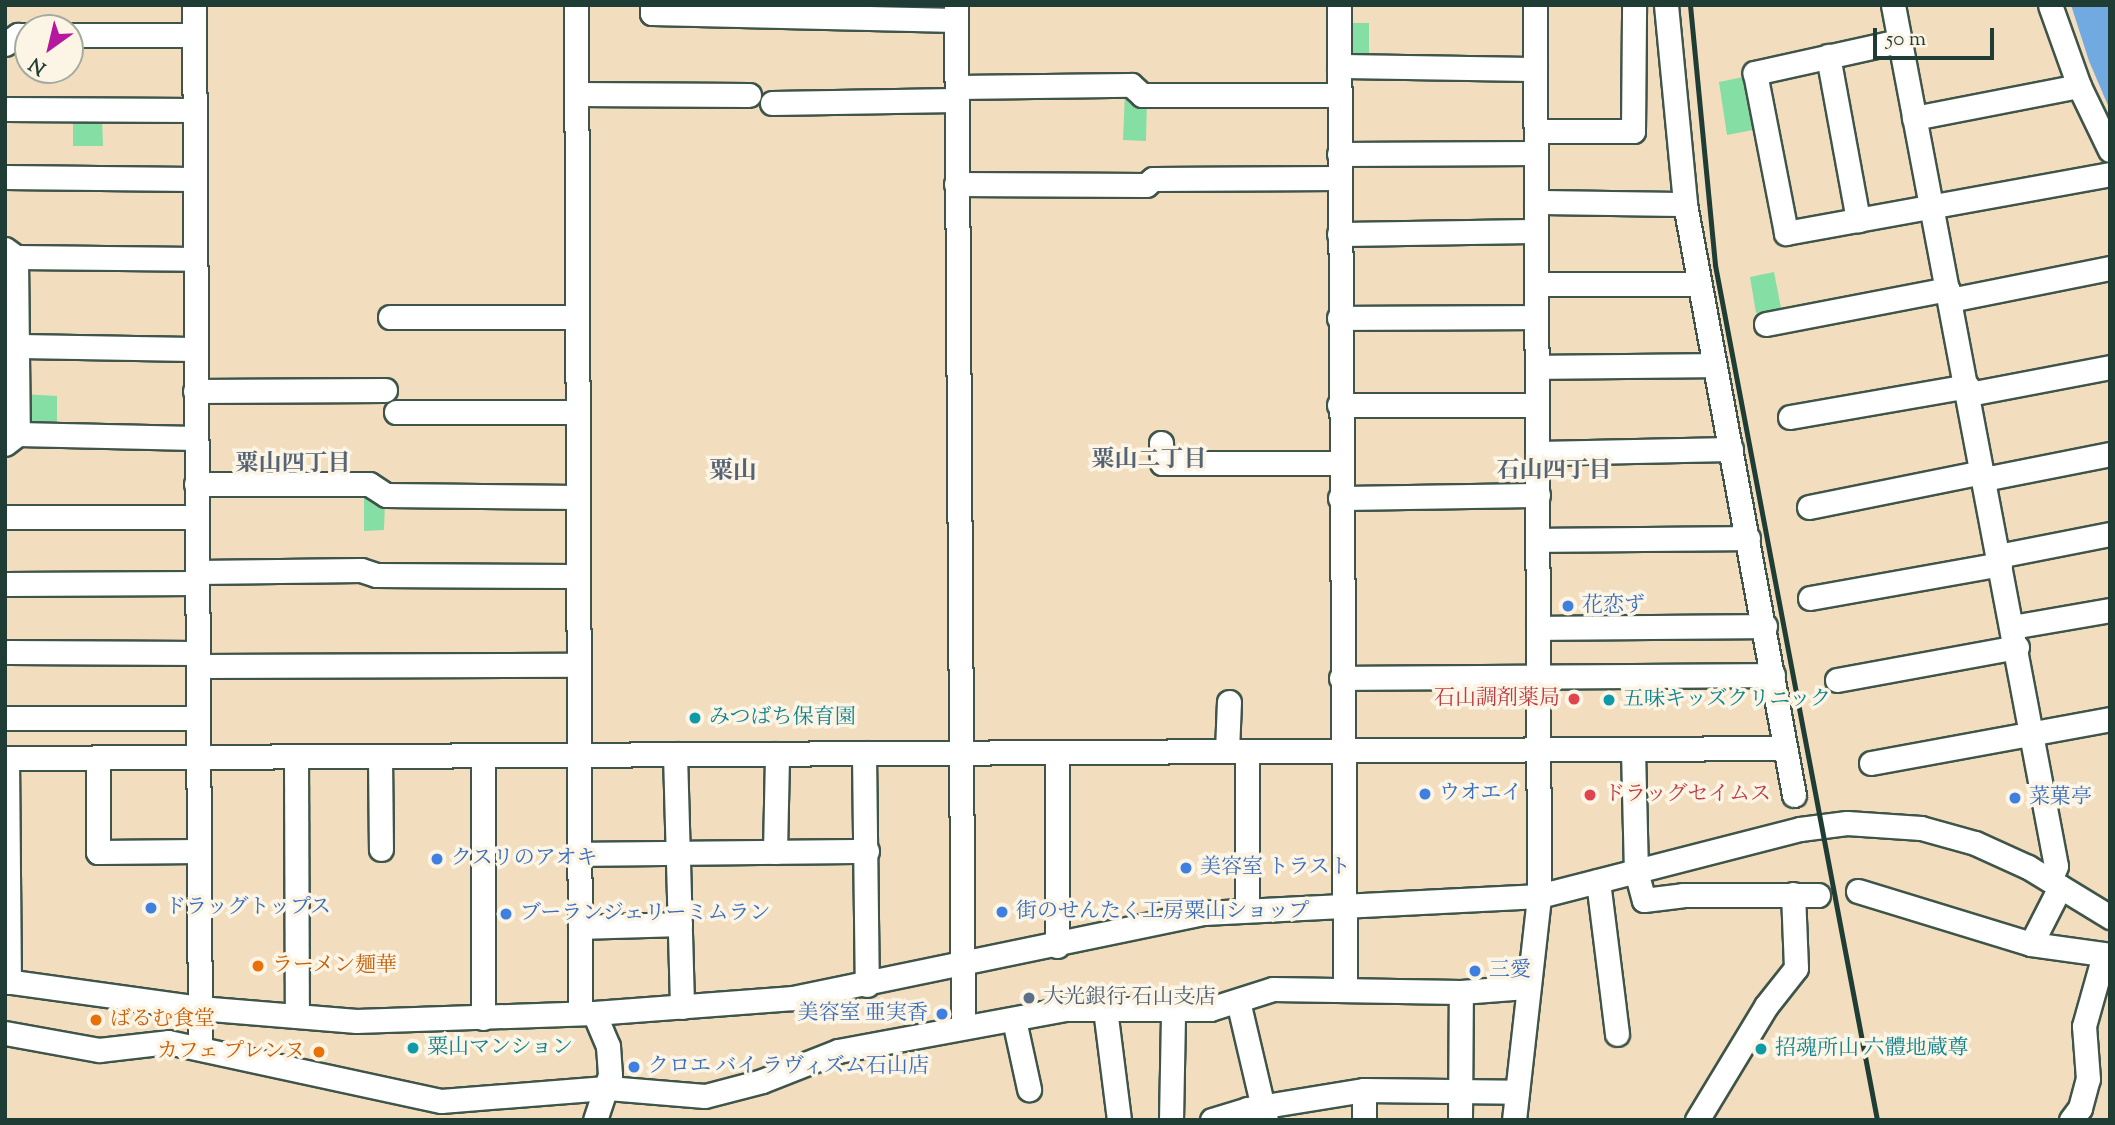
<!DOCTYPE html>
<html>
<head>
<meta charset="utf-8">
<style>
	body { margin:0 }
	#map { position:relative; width:2115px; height:1125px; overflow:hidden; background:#f2debf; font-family:"Sorts Mill Goudy","Noto Serif JP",serif }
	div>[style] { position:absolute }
	.green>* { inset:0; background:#85dea3 }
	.water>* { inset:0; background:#71aae0 }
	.roads { filter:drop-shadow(2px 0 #3f5549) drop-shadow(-2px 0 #3f5549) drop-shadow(0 2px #3f5549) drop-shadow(0 -2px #3f5549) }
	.minor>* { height:23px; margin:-11.5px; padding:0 11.5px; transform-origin:11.5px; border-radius:11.5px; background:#fff }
	.rail>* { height:5px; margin:-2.5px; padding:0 2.5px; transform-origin:2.5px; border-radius:2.5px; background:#1f3d34 }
	.dots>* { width:19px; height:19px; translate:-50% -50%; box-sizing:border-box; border:4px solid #fcf5e5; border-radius:50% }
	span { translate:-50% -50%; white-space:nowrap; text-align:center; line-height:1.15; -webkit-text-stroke:7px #fcf5e5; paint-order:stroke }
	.shop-label { font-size:21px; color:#366cbe }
	.left { translate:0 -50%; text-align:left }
	.right { translate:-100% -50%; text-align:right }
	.health-label { font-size:21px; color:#be3a42 }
	.culture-label { font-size:21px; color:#0d838f }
	.food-label { font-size:21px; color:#c56008 }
	.service-label { font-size:21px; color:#4e5e75 }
	.neighbourhood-label { font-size:23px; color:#556474; font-weight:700 }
	.quarter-label { font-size:24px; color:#556474; font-weight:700 }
	.frame { position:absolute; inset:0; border:7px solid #1f3d34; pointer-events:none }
	.north { position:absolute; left:14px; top:14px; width:70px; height:70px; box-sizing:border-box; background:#fcf5e5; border:2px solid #a4ab9e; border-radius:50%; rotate:214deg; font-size:19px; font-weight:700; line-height:28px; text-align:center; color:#1f3d34 }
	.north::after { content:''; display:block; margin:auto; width:24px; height:32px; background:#b5179e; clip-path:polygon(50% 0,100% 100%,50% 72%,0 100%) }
	.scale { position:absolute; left:1873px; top:28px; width:121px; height:32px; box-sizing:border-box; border:4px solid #1f3d34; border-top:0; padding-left:9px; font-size:21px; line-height:24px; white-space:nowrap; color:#1f3d34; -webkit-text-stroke:5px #fcf5e5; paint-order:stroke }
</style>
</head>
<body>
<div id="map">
	<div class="green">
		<div style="clip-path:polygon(1347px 23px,1369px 23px,1369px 58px,1347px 54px)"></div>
		<div style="clip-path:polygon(1743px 77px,1750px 82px,1758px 129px,1727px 135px,1719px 82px)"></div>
		<div style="clip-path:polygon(1125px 93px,1147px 100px,1146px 141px,1123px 140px)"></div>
		<div style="clip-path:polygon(73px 119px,102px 119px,103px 146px,73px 146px)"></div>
		<div style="clip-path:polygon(1774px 272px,1781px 308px,1756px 313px,1750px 277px)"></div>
		<div style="clip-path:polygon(22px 394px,57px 396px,57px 429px,21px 429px)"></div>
		<div style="clip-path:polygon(364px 490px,385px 501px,384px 530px,364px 531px)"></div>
	</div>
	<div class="water">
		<div style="clip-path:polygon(2071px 5px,2110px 5px,2110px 110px,2089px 61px)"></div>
	</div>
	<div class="roads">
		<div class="minor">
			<div style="left:194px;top:5px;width:1043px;rotate:89.67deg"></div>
			<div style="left:576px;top:5px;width:1008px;rotate:89.77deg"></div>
			<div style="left:652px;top:5px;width:8px;rotate:90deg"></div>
			<div style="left:652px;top:13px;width:304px;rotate:1.3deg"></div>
			<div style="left:956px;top:5px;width:1021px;rotate:89.61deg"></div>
			<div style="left:1339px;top:5px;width:985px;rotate:89.65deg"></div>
			<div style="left:1666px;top:5px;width:200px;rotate:84.5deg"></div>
			<div style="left:1685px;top:204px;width:601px;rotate:79.55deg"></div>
			<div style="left:1893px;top:5px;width:876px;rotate:79.28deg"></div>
			<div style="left:2056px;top:866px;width:15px;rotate:113deg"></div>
			<div style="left:2050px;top:5px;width:86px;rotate:70.3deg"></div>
			<div style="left:2079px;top:86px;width:71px;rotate:64.2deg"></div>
			<div style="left:70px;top:35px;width:123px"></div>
			<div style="left:1899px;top:41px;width:148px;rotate:167.5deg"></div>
			<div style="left:1755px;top:73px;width:163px;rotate:79deg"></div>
			<div style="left:1786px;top:233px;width:329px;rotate:-10.3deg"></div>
			<div style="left:5px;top:44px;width:16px;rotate:-35deg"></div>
			<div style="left:18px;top:35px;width:10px"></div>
			<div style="left:1828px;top:56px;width:167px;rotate:79.6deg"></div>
			<div style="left:1339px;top:66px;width:196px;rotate:0.9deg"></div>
			<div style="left:957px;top:87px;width:174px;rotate:-0.7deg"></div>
			<div style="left:1131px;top:85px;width:15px;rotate:42deg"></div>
			<div style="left:1142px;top:95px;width:196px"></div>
			<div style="left:576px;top:94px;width:173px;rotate:0.3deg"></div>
			<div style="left:772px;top:103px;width:184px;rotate:-0.9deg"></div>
			<div style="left:5px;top:109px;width:189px;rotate:0.3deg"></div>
			<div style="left:1914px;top:118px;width:168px;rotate:-11deg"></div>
			<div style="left:1536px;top:131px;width:97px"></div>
			<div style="left:1633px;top:131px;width:126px;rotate:-89.5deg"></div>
			<div style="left:1339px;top:154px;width:197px;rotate:-0.3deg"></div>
			<div style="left:5px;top:177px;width:188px;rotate:0.6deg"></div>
			<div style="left:956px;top:184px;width:190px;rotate:0.3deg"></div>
			<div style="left:1146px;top:185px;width:9px;rotate:-41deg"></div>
			<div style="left:1153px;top:179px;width:185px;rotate:-0.3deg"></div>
			<div style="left:1536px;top:202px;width:149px;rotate:0.8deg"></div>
			<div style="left:1339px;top:234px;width:197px;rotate:-0.9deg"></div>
			<div style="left:5px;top:249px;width:14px;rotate:36deg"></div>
			<div style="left:16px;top:257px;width:179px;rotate:0.6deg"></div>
			<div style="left:16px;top:257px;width:177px;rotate:89.4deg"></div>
			<div style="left:1536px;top:284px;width:163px"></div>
			<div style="left:1950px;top:300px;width:163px;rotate:-11.3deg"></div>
			<div style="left:390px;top:317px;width:187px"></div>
			<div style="left:1339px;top:318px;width:197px;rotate:-0.3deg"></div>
			<div style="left:1766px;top:324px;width:185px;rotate:-10.9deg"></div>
			<div style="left:17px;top:346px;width:178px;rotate:1deg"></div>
			<div style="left:1537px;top:367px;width:177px;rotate:-0.6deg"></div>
			<div style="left:195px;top:391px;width:190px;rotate:-0.3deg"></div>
			<div style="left:1969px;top:394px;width:144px;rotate:-10.8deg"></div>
			<div style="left:1339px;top:405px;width:198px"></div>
			<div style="left:396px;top:412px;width:182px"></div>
			<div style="left:1790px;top:417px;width:180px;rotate:-9.9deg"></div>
			<div style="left:1161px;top:443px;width:20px;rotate:87deg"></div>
			<div style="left:1162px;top:463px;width:178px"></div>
			<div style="left:5px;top:444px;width:16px;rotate:-38deg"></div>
			<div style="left:18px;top:434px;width:176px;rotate:1.3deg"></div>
			<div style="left:1538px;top:453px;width:193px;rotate:-1.2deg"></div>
			<div style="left:1984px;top:479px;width:128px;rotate:-11.2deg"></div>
			<div style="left:196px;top:484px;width:173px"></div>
			<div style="left:369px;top:484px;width:20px;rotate:33deg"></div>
			<div style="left:386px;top:495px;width:191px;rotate:0.6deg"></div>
			<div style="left:1340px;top:498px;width:198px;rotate:-0.9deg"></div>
			<div style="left:1809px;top:507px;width:177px;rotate:-11.4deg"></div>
			<div style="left:5px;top:517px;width:191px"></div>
			<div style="left:1538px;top:540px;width:210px;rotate:-0.5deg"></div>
			<div style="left:1998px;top:556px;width:114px;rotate:-11.1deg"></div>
			<div style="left:197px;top:572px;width:164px;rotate:-0.7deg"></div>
			<div style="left:361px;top:570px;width:16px;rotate:18deg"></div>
			<div style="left:376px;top:575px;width:201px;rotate:0.3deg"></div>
			<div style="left:5px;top:584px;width:192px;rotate:-0.3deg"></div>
			<div style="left:1810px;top:598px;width:193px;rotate:-10.1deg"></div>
			<div style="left:2012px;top:627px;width:99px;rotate:-9.8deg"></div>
			<div style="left:1538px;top:628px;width:227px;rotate:-0.5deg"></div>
			<div style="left:8px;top:652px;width:190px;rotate:0.3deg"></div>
			<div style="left:198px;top:666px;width:379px;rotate:-0.2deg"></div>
			<div style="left:1341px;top:678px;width:432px;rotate:-0.4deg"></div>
			<div style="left:1837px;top:680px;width:183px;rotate:-10.4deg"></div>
			<div style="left:5px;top:718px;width:193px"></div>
			<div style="left:1633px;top:750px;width:121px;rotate:88.6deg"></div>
			<div style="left:1636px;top:871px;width:30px;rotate:75deg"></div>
			<div style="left:1644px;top:900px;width:39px;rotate:-7deg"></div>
			<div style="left:1683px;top:895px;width:135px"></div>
			<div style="left:1227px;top:751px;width:49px;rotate:-87.7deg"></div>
			<div style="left:1247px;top:751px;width:157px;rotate:90deg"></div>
			<div style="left:864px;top:753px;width:232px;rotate:89.3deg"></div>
			<div style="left:675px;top:754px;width:253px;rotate:88.4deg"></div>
			<div style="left:1057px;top:754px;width:192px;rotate:90deg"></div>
			<div style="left:98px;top:757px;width:95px;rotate:90deg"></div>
			<div style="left:98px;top:852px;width:100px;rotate:-0.6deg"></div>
			<div style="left:296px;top:757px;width:259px;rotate:89.8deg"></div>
			<div style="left:380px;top:757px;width:92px;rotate:89.4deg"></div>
			<div style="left:5px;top:758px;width:1780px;rotate:-0.32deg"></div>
			<div style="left:7px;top:758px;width:224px;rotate:89.5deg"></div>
			<div style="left:1871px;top:763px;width:243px;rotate:-10.4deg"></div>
			<div style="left:775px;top:852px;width:98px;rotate:-88.8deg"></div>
			<div style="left:580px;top:854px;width:287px;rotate:-0.6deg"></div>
			<div style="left:1598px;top:881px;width:154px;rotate:82.9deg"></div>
			<div style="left:1858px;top:891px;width:181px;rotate:17deg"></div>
			<div style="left:2031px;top:944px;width:80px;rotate:7.9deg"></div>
			<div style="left:580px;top:927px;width:100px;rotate:-1.7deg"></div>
			<div style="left:2031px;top:944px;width:64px;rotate:-63deg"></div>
			<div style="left:5px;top:981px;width:196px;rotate:7.9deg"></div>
			<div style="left:199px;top:1008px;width:158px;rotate:4.7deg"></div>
			<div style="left:356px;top:1021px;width:238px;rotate:-1.9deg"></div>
			<div style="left:594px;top:1013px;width:200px;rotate:-4.3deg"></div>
			<div style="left:793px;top:998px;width:421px;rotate:-11.7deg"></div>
			<div style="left:1205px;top:913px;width:334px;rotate:-2.9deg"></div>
			<div style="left:1539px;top:896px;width:269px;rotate:-14.4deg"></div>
			<div style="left:1800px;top:829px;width:47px;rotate:-7.3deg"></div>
			<div style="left:1847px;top:823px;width:74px;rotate:3.9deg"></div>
			<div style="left:1921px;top:828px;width:56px;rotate:15.5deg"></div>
			<div style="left:1975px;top:843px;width:58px;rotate:24.4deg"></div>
			<div style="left:2028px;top:867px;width:96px;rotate:31.4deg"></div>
			<div style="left:1238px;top:1001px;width:122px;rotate:76.8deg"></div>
			<div style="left:1105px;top:1009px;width:112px;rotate:82.8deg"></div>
			<div style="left:594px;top:1013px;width:36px;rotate:67deg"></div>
			<div style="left:608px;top:1046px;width:29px;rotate:86deg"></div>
			<div style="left:610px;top:1075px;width:47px;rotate:108.4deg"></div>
			<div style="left:483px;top:1018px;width:262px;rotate:-90deg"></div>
			<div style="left:1014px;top:1020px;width:71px;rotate:77.7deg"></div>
			<div style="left:5px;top:1033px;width:96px;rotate:10.3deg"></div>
			<div style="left:99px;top:1050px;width:69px;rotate:-6.6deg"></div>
			<div style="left:168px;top:1042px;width:279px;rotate:12.2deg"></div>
			<div style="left:441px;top:1101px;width:168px;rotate:-4.5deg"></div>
			<div style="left:608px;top:1088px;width:97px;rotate:4.7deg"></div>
			<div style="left:705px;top:1096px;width:59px;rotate:-14.7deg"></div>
			<div style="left:762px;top:1081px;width:82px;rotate:-21.5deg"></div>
			<div style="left:838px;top:1051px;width:230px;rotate:-10.5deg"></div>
			<div style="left:1064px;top:1009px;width:146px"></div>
			<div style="left:1210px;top:1009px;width:66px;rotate:-17.6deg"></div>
			<div style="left:1273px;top:989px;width:188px;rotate:0.9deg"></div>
			<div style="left:1461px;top:992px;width:65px;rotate:-4.4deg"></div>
			<div style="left:1171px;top:1120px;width:109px;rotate:-88.9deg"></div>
			<div style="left:1212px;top:1120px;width:37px;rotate:-17deg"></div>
			<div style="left:1247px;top:1109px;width:119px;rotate:-9.2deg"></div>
			<div style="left:1364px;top:1090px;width:153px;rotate:0.7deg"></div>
			<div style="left:1364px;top:1120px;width:30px;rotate:-90deg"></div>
			<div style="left:1460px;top:1120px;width:128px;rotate:-89.6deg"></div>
			<div style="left:1514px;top:1120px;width:225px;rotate:-83.6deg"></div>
			<div style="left:1539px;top:896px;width:891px;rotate:-90.26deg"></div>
			<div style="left:1697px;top:1120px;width:133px;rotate:-58.8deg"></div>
			<div style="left:1766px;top:1006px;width:48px;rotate:-51.7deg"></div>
			<div style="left:1796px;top:968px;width:74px;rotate:-92.3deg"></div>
			<div style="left:2071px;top:1120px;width:15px;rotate:-53deg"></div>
			<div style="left:2080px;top:1108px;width:30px;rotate:-75deg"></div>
			<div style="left:2088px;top:1079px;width:53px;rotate:-94.3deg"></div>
			<div style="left:2084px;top:1026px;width:74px;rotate:-74.3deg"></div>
		</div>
	</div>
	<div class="rail">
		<div style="left:1690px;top:5px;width:261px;rotate:84.5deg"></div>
		<div style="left:1715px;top:265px;width:870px;rotate:79.27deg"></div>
	</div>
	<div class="dots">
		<div style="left:1568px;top:606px;background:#3f7fe0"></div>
		<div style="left:1574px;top:699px;background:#e0444e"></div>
		<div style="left:1609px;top:700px;background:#0f9aa8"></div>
		<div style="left:695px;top:718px;background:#0f9aa8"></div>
		<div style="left:1425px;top:794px;background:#3f7fe0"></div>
		<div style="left:1590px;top:795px;background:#e0444e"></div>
		<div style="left:2015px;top:798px;background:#3f7fe0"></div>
		<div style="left:437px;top:859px;background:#3f7fe0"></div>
		<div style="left:1186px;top:868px;background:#3f7fe0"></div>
		<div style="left:151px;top:908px;background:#3f7fe0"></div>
		<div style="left:1002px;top:912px;background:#3f7fe0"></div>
		<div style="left:506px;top:914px;background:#3f7fe0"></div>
		<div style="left:258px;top:966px;background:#e8710a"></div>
		<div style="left:1475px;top:971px;background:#3f7fe0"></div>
		<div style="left:1029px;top:998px;background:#5c6f8a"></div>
		<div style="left:942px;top:1014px;background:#3f7fe0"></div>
		<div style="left:96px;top:1020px;background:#e8710a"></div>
		<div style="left:413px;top:1048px;background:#0f9aa8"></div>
		<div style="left:1761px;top:1049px;background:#0f9aa8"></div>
		<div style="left:319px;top:1052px;background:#e8710a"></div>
		<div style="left:634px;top:1067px;background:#3f7fe0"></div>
	</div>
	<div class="shop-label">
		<span class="left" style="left:1582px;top:606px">花恋ず</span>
		<span class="left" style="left:1439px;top:794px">ウオエイ</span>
		<span class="left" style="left:2029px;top:798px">菜菓亭</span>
		<span class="left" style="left:451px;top:859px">クスリのアオキ</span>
		<span class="left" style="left:1200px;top:868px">美容室 トラスト</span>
		<span class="left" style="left:165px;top:908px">ドラッグトップス</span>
		<span class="left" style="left:1016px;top:912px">街のせんたく工房粟山ショップ</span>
		<span class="left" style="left:520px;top:914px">ブーランジェリーミムラン</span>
		<span class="left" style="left:1489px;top:971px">三愛</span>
		<span class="right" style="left:928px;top:1014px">美容室 亜実香</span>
		<span class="left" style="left:648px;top:1067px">クロエ バイ ラヴィズム石山店</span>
	</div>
	<div class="health-label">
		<span class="right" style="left:1560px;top:699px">石山調剤薬局</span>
		<span class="left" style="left:1604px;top:795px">ドラッグセイムス</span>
	</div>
	<div class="culture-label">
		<span class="left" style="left:1623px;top:700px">五味キッズクリニック</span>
		<span class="left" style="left:709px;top:718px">みつばち保育園</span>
		<span class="left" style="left:427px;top:1048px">粟山マンション</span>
		<span class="left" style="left:1775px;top:1049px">招魂所山 六體地蔵尊</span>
	</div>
	<div class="food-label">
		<span class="left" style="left:272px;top:966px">ラーメン麺華</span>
		<span class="left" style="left:110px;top:1020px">ばるむ食堂</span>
		<span class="right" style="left:305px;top:1052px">カフェ プレンヌ</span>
	</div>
	<div class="service-label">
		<span class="left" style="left:1043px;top:998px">大光銀行 石山支店</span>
	</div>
	<div class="neighbourhood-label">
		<span style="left:1149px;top:461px">粟山二丁目</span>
		<span style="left:293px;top:465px">粟山四丁目</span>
		<span style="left:1554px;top:472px">石山四丁目</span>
	</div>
	<div class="quarter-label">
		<span style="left:733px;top:473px">粟山</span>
	</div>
	<div class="frame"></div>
	<div class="north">N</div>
	<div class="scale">50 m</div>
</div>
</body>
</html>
